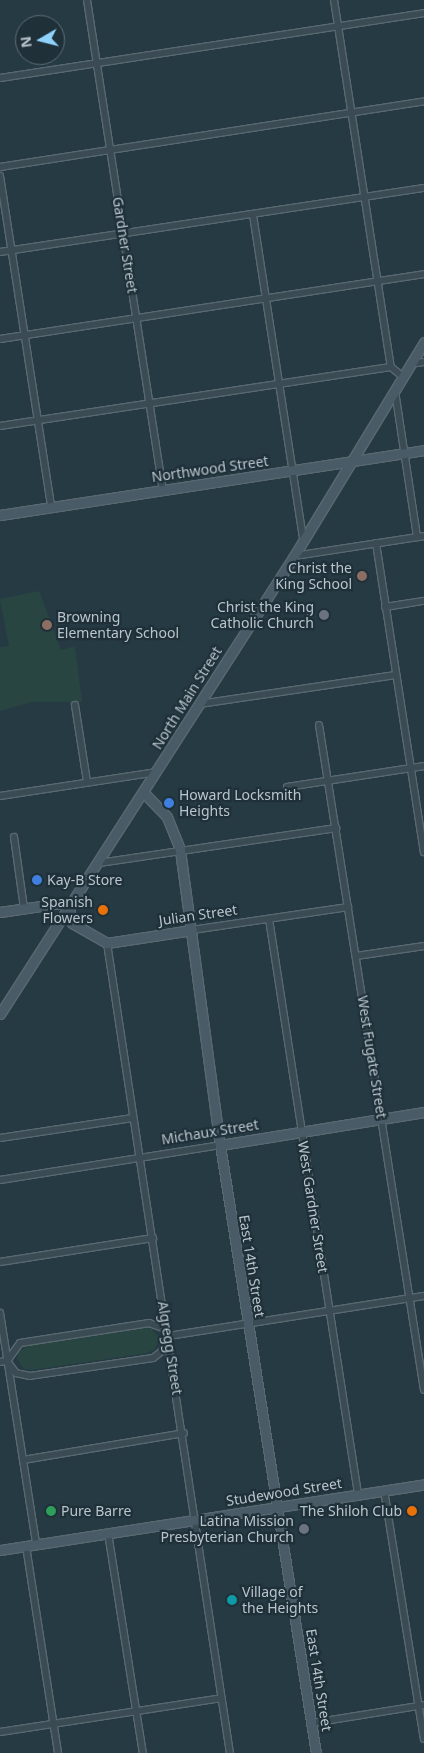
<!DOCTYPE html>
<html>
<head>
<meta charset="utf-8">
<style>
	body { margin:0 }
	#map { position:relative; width:424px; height:1753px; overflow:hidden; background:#263a44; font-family:"Noto Sans",sans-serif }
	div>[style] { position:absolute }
	.green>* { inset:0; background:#284542 }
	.roads { filter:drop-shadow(1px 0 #5a6871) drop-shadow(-1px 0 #5a6871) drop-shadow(0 1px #5a6871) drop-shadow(0 -1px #5a6871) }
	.street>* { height:6px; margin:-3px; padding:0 3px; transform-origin:3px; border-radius:3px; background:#3b4b54 }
	.secondary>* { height:9px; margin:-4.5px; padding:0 4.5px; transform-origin:4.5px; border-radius:4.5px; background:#495b67 }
	.dots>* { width:14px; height:14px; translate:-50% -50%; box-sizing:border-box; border:2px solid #1f3039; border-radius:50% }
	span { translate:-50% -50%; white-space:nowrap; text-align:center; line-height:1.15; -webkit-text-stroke:4.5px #1f3039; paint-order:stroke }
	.street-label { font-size:14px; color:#b9c5cd }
	.poi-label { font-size:14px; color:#b9c5cd }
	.right { translate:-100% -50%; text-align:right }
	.left { translate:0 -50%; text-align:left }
	.north { position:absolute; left:15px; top:15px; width:50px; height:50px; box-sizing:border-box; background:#1f3039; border:1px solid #5d6c74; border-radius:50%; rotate:262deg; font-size:14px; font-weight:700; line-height:20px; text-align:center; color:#b9c5cd }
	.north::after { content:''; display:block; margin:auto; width:18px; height:22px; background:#8fd3fc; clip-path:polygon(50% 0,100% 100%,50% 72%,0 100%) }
</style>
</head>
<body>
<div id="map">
	<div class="green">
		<div style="clip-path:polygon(39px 591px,61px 650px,75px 646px,82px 702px,32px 702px,0 711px,0 647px,9px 646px,0 599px)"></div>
		<div style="clip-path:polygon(145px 1327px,152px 1329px,159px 1338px,155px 1349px,148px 1353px,32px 1370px,24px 1369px,17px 1359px,19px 1352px,28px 1345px)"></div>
	</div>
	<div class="roads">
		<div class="street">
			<div style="left:87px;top:0;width:496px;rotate:81.2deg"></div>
			<div style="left:334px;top:0;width:371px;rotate:81.2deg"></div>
			<div style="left:0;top:78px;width:429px;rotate:-8.7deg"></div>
			<div style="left:0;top:167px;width:429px;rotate:-8.8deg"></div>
			<div style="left:0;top:176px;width:335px;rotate:81.2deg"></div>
			<div style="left:253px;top:215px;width:327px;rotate:81.2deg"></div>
			<div style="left:0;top:252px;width:429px;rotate:-8.6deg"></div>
			<div style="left:0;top:339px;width:429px;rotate:-8.7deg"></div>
			<div style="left:410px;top:364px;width:14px;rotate:-8deg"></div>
			<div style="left:395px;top:391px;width:148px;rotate:81.4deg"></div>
			<div style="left:0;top:426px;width:395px;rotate:-8.6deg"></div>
			<div style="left:391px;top:367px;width:16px;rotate:40deg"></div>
			<div style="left:376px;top:543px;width:313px;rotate:81.2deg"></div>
			<div style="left:294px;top:556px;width:132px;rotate:-8.7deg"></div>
			<div style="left:385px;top:607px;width:39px;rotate:-9deg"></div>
			<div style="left:199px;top:704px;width:199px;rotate:-8.4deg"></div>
			<div style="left:75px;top:705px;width:78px;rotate:81.1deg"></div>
			<div style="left:319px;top:725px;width:673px;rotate:81.03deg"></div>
			<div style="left:287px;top:787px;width:139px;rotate:-8.7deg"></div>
			<div style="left:0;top:796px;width:159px;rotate:-8.7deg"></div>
			<div style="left:14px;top:837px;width:72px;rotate:82deg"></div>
			<div style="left:99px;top:863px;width:240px;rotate:-8.4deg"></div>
			<div style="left:269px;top:919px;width:582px;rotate:81.2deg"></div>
			<div style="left:192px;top:930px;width:158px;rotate:-8.4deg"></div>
			<div style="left:107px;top:943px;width:819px;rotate:81.37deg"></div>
			<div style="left:356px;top:956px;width:69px;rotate:-8.4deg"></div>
			<div style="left:0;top:1138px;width:134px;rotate:-8.6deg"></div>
			<div style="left:0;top:1180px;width:223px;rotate:-9deg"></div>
			<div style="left:0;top:1262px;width:155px;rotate:-8.9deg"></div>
			<div style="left:0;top:1313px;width:234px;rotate:81.1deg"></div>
			<div style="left:149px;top:1323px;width:15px;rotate:20deg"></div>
			<div style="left:163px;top:1328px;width:9px;rotate:58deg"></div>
			<div style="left:168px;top:1336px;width:16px;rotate:112deg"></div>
			<div style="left:162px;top:1351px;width:11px;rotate:142deg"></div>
			<div style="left:153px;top:1358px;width:124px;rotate:171.7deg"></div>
			<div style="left:30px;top:1376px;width:14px;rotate:-168deg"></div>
			<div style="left:16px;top:1373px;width:15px;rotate:-127deg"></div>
			<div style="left:7px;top:1361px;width:22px;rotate:-54deg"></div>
			<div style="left:20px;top:1343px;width:131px;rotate:-8.8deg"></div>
			<div style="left:168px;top:1336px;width:259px;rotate:-8.9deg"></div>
			<div style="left:0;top:1362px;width:7px;rotate:-8deg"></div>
			<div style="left:23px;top:1460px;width:163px;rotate:-9.5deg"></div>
			<div style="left:384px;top:1490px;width:252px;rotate:80.9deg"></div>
			<div style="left:108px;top:1533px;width:223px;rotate:81deg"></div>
			<div style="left:26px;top:1546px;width:209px;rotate:81.2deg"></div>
			<div style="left:312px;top:1723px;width:113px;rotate:-9.1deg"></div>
			<div style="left:0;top:1732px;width:224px;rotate:-8.7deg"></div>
		</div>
		<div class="secondary">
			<div style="left:0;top:515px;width:429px;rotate:-8.7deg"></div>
			<div style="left:144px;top:793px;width:33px;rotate:46deg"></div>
			<div style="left:167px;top:817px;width:35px;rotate:68deg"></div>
			<div style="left:180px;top:850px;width:298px;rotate:82.3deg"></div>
			<div style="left:220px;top:1145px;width:616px;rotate:81.03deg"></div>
			<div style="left:69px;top:908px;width:15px;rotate:79deg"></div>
			<div style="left:72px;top:923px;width:40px;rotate:29.7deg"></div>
			<div style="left:107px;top:943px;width:86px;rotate:-8.7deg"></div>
			<div style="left:0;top:912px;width:63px;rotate:-8.3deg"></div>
			<div style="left:62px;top:903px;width:9px;rotate:36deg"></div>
			<div style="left:0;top:1014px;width:544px;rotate:-57.3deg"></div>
			<div style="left:294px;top:556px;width:250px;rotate:-58.7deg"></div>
			<div style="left:220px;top:1145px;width:207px;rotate:-9.2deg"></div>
			<div style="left:0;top:1550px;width:429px;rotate:-8.8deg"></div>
		</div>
	</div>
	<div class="dots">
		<div style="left:362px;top:576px;background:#8d6e63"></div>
		<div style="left:324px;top:615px;background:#6b7280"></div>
		<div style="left:47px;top:625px;background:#8d6e63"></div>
		<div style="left:169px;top:803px;background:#3f7fe0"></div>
		<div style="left:37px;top:880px;background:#3f7fe0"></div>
		<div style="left:103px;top:910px;background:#e8710a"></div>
		<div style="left:51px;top:1511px;background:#2e9e5b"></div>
		<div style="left:412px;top:1511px;background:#e8710a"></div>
		<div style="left:304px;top:1529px;background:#6b7280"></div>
		<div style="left:232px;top:1600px;background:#0f9aa8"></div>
	</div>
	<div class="street-label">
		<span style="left:125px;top:245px;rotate:81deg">Gardner Street</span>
		<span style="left:210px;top:469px;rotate:-8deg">Northwood Street</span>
		<span style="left:187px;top:698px;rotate:-58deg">North Main Street</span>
		<span style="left:198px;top:915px;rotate:-8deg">Julian Street</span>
		<span style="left:372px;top:1057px;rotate:81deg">West Fugate Street</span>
		<span style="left:210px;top:1132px;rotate:-9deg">Michaux Street</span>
		<span style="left:313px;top:1207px;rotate:81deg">West Gardner Street</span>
		<span style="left:252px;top:1266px;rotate:81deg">East 14th Street</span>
		<span style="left:170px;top:1348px;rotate:81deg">Algregg Street</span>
		<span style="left:284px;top:1492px;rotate:-9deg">Studewood Street</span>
		<span style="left:319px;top:1680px;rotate:81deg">East 14th Street</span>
	</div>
	<div class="poi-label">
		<span class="right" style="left:352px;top:576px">Christ the<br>King School</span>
		<span class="right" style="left:314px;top:615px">Christ the King<br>Catholic Church</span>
		<span class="left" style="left:57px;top:625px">Browning<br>Elementary School</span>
		<span class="left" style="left:179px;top:803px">Howard Locksmith<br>Heights</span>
		<span class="left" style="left:47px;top:880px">Kay-B Store</span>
		<span class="right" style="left:93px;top:910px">Spanish<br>Flowers</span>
		<span class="left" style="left:61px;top:1511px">Pure Barre</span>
		<span class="right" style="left:402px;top:1511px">The Shiloh Club</span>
		<span class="right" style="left:294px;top:1529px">Latina Mission<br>Presbyterian Church</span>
		<span class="left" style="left:242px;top:1600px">Village of<br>the Heights</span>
	</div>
	<div class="north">N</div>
</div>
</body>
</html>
